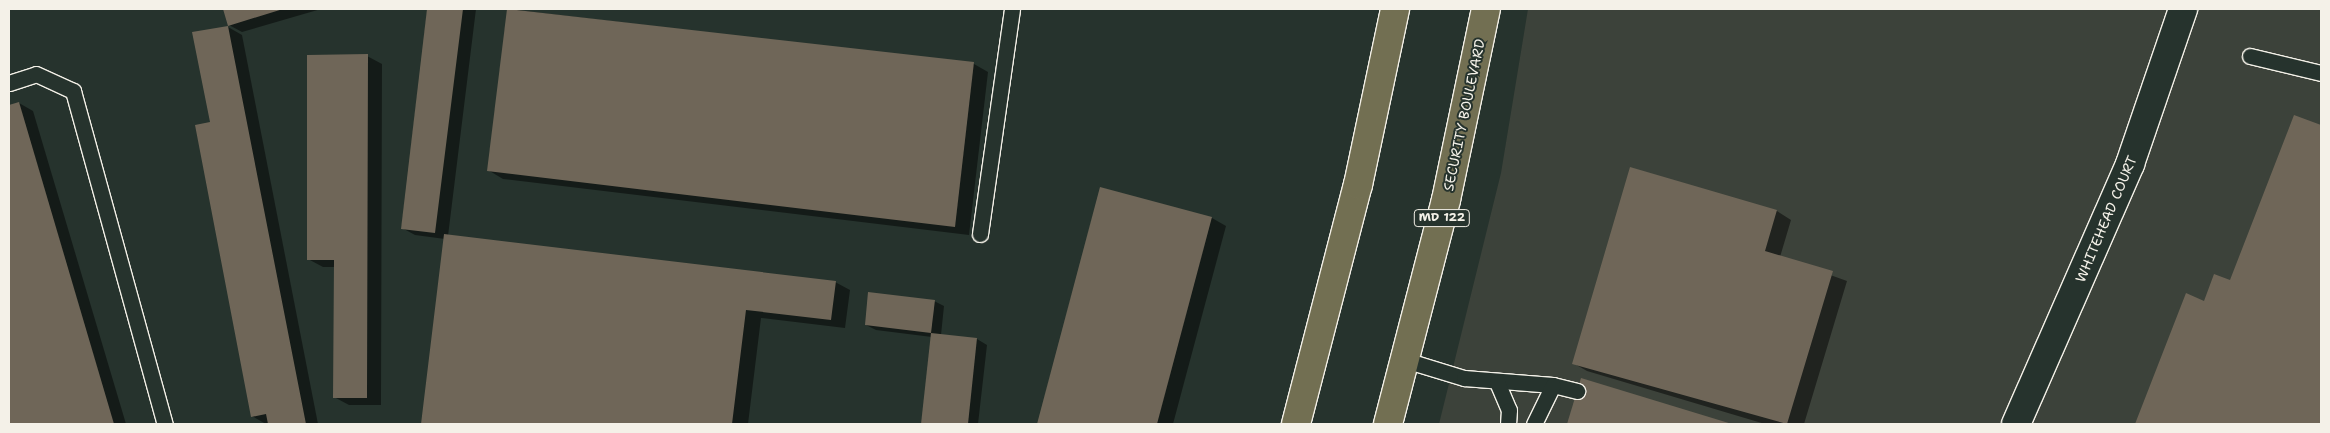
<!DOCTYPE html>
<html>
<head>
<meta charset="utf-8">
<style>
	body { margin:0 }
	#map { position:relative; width:2330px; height:433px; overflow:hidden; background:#26332d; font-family:"Shantell Sans",sans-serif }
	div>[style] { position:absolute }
	.built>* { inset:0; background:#3c423a }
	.shadow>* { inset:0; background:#0007 }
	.building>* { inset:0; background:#6f6658 }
	.roads { filter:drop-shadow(1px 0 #f4f1e8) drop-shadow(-1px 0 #f4f1e8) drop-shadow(0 1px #f4f1e8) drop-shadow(0 -1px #f4f1e8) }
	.lane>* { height:15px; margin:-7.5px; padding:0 7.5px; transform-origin:7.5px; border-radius:7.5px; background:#26332d }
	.street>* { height:28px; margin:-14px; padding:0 14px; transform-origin:14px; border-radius:14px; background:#26332d }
	.primary>* { height:28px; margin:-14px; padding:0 14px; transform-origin:14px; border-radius:14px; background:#726f52 }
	span { translate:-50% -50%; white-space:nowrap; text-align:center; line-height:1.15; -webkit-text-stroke:4px #26332d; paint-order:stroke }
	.shield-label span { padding:1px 4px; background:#26332d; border:1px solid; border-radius:4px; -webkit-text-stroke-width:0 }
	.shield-label { font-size:12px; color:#f4f1e8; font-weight:700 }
	.street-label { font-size:14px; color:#f4f1e8 }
	.frame { position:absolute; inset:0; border:10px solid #f4f1e8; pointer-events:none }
</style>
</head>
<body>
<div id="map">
	<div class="built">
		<div style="clip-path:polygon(1528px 9px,2321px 9px,2321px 424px,1439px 424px,1501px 173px)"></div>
	</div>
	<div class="shadow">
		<div style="clip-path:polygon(224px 9px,321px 9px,242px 32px,229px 25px)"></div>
		<div style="clip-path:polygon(428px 9px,476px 9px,448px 236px,835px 282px,850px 290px,845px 328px,761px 318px,748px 424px,423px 424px,445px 239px,415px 235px,402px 228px)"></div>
		<div style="clip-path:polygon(508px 9px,974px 64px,988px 72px,969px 235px,503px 179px,488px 170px)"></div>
		<div style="clip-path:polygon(228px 27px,242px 35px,318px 424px,266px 424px,252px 416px,211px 123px)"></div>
		<div style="clip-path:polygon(367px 56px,382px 64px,381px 405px,349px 405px,334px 397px,335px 267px,323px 267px,308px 259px)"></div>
		<div style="clip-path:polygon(19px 103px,33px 111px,126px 424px,9px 424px,9px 106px)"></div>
		<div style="clip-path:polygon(2295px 117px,2321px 127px,2321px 424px,2136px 424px,2187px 295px,2205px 302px,2230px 282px)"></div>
		<div style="clip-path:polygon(1631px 168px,1777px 211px,1791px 220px,1780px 257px,1847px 281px,1804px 424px,1765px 424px,1587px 371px,1573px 363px)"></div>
		<div style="clip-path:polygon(1101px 188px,1212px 218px,1226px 226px,1173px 424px,1038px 424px)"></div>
		<div style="clip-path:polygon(934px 301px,944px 306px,941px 335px,977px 339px,987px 345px,978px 424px,922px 424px,932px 337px,876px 330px,866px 325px)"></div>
		<div style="clip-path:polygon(1581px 380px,1729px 424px,1568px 424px)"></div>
	</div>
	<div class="building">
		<div style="clip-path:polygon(223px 9px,283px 9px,228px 26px,306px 424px,268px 424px,266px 414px,251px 417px,195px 125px,210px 122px,192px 32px,228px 26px)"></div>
		<div style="clip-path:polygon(427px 9px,463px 9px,435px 233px,401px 229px)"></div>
		<div style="clip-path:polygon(507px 9px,974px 62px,955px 227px,487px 171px)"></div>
		<div style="clip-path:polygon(368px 54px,367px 398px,333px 398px,334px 260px,307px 260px,307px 55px)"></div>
		<div style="clip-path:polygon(19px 102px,114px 424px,9px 424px,9px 105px)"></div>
		<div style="clip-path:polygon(2294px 115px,2321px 125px,2321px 424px,2135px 424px,2186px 293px,2204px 301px,2214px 274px,2230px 280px)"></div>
		<div style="clip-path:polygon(1630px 167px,1777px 210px,1765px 251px,1833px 271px,1787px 424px,1572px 364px)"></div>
		<div style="clip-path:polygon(1100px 187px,1212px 217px,1157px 424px,1037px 424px)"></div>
		<div style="clip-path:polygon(444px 234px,836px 281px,831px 320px,746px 310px,732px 424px,421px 424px)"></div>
		<div style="clip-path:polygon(868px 292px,935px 300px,931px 333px,865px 325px)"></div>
		<div style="clip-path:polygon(931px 333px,977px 338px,968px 424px,921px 424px)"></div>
		<div style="clip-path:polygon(1581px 378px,1732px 424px,1567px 424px)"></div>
	</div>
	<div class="roads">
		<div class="lane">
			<div style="left:2250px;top:56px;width:73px;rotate:13.5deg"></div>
			<div style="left:9px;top:83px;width:28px;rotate:-18deg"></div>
			<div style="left:36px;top:74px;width:41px;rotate:24.7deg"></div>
			<div style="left:73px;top:91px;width:345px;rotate:74.6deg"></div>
			<div style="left:980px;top:234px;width:227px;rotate:-81.9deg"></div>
			<div style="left:1405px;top:360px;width:62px;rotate:17deg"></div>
			<div style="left:1464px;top:378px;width:89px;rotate:4.5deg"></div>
			<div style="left:1553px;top:385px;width:25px;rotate:14deg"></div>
			<div style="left:1497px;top:382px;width:30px;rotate:67deg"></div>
			<div style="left:1509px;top:410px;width:14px;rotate:94deg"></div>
			<div style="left:1534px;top:424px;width:43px;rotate:-64deg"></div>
		</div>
		<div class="street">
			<div style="left:2016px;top:424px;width:284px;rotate:-66.3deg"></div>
			<div style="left:2130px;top:164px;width:164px;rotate:-71.1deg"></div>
		</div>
		<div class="primary">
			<div style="left:1296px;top:424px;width:247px;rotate:-75.5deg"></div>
			<div style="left:1358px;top:185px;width:180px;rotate:-78.1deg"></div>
			<div style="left:1388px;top:424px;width:231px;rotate:-75.5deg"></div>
			<div style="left:1446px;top:200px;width:195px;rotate:-78.2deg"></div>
		</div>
	</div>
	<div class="shield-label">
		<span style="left:1442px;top:218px">MD 122</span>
	</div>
	<div class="street-label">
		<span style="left:1464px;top:115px;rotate:-78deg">SECURITY BOULEVARD</span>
		<span style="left:2106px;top:219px;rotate:-67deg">WHITEHEAD COURT</span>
	</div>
	<div class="frame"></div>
</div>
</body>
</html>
